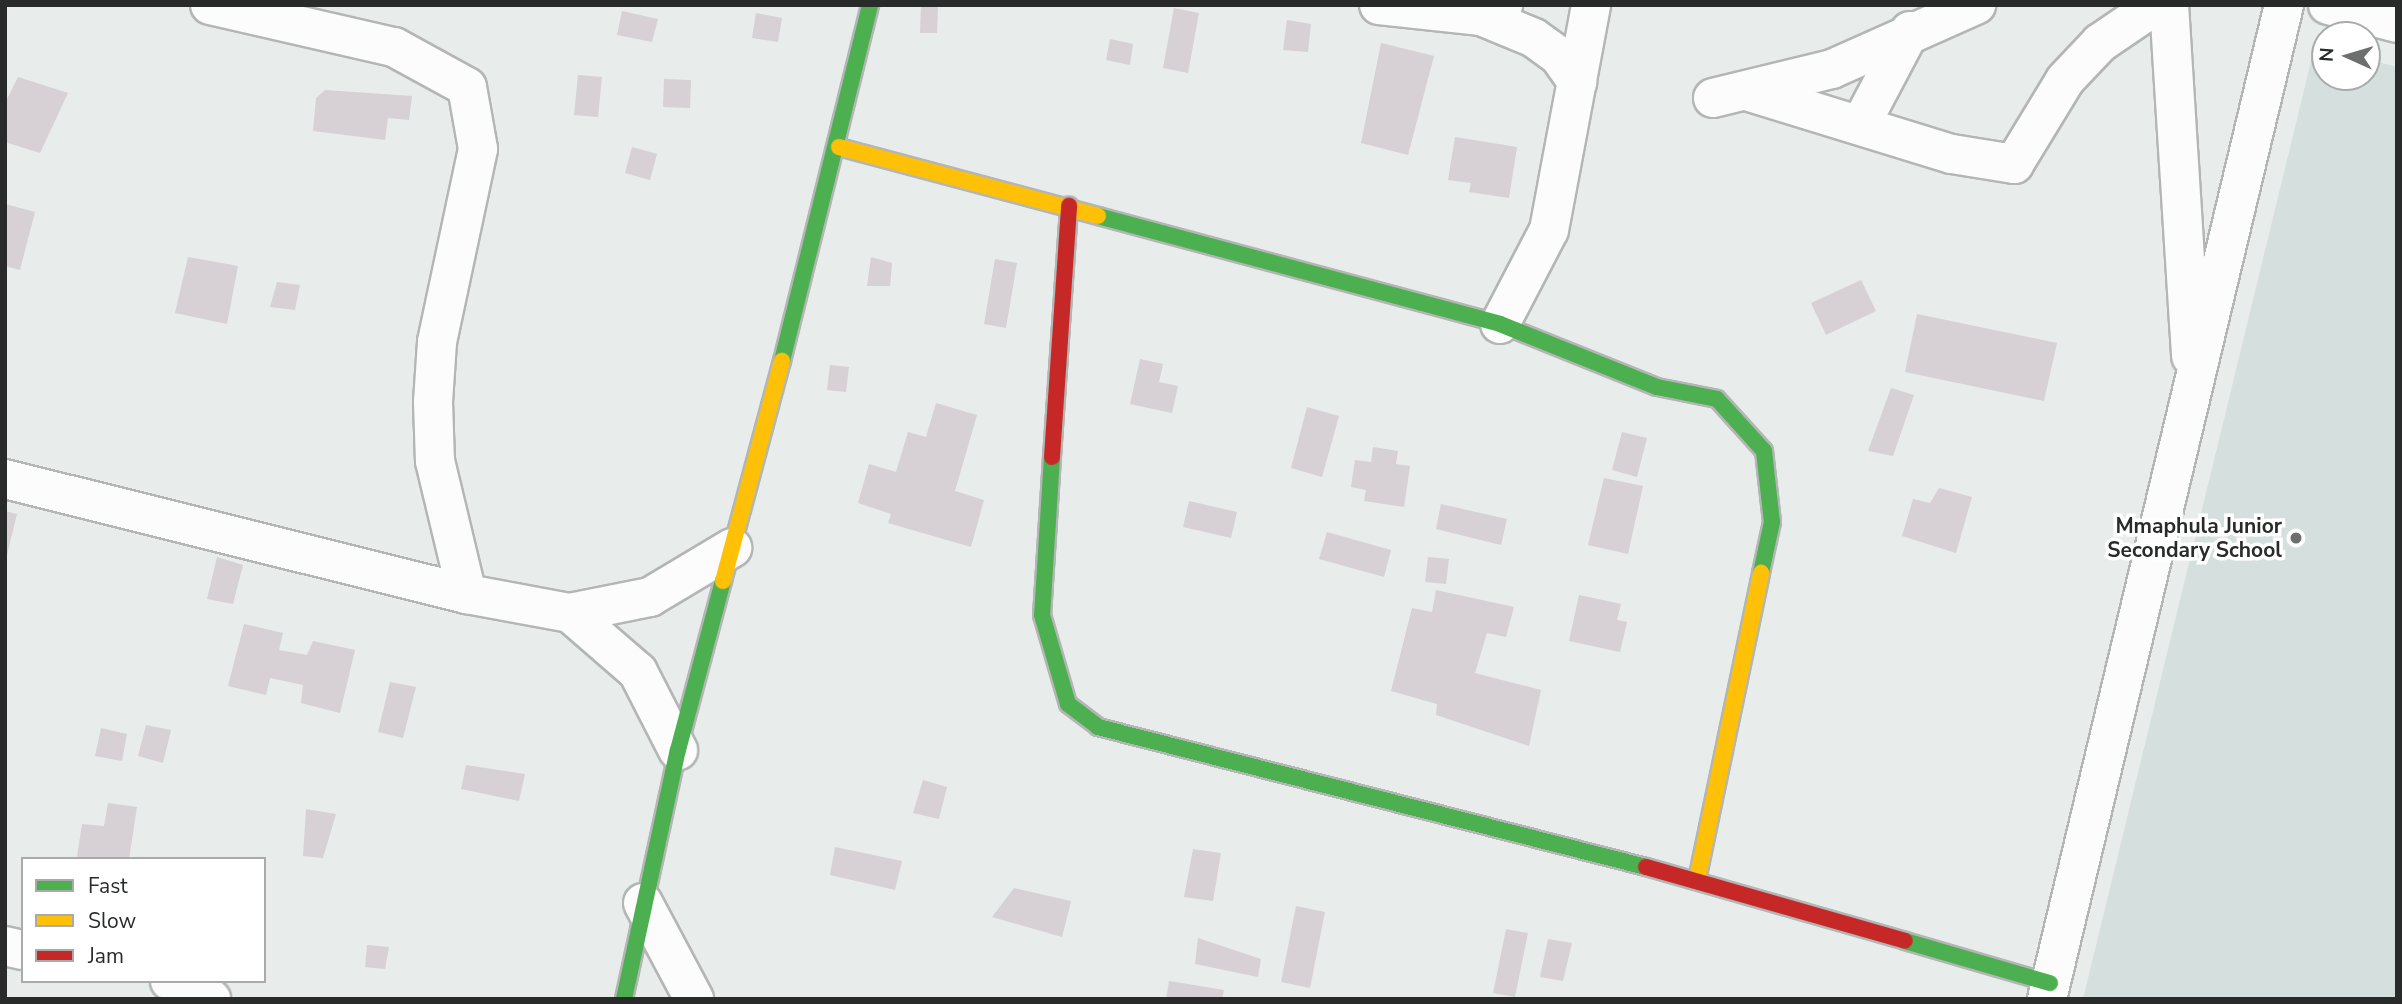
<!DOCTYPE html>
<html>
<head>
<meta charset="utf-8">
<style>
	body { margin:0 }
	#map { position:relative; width:2402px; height:1004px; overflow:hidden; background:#e8ecea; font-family:"Nunito Sans",sans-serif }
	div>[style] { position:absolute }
	.built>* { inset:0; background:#d5dfdd }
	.building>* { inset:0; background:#d7d0d5 }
	.roads { filter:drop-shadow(2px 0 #b3b6b5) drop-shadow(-2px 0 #b3b6b5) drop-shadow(0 2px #b3b6b5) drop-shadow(0 -2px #b3b6b5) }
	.street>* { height:38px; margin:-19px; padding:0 19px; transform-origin:19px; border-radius:19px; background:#fcfcfc }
	.fast>* { height:16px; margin:-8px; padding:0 8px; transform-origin:8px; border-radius:8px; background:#4caf50 }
	.slow>* { height:16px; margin:-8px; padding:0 8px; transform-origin:8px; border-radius:8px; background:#ffc107 }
	.jam>* { height:16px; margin:-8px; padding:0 8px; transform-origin:8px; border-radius:8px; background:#c62828 }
	.dots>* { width:19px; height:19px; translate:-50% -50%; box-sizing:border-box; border:4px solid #fff; border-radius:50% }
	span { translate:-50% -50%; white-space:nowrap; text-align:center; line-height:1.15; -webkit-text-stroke:7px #fff; paint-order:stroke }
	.poi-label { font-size:21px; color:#292b2a; font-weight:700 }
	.right { translate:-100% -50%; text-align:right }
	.frame { position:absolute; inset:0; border:7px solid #292b2a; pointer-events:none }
	.legend { position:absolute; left:21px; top:857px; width:245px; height:126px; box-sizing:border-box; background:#fff; border:2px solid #a9aaaa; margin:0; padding:9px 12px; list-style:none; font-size:21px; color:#292b2a }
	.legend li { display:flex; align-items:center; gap:14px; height:35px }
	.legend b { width:35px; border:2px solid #a9aaaa }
	.north { position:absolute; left:2311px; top:21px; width:70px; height:70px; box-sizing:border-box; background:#fff; border:2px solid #a9aaaa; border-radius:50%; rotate:274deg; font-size:19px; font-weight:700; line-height:28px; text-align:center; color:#292b2a }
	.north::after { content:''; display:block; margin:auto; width:24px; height:32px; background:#6c6f6d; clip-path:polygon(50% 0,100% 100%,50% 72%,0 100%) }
</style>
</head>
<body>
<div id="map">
	<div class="built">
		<div style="clip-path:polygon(2315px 45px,2325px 47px,2325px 77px,2367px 77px,2367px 59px,2397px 67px,2397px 999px,2083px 999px)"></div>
	</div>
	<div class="building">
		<div style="clip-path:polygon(921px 5px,938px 5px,937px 33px,920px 33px)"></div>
		<div style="clip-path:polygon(1174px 8px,1199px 13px,1188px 73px,1163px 68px)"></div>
		<div style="clip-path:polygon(622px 11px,658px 19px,652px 42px,617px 35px)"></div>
		<div style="clip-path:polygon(756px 13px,782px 18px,778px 42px,752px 38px)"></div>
		<div style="clip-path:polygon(1287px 20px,1311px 24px,1308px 52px,1283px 50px)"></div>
		<div style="clip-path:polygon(1110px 39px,1133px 44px,1130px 65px,1106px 60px)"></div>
		<div style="clip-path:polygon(1381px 43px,1434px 56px,1408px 155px,1361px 143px)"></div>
		<div style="clip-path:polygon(578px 75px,602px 77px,598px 117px,574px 115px)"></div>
		<div style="clip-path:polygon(18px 77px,68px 93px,40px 153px,5px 142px,5px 103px)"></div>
		<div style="clip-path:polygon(664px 79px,691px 80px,690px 108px,663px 107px)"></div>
		<div style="clip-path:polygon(325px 90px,412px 96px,409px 120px,388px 118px,385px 140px,313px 131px,316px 98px)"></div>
		<div style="clip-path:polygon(1455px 137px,1517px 147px,1509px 198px,1469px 192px,1471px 183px,1448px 180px)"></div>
		<div style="clip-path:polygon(632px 147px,657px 154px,650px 180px,625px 173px)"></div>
		<div style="clip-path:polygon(5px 204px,35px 212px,20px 270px,5px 266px)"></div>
		<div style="clip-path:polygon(188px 257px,238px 266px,227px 324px,175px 313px)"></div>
		<div style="clip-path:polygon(871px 257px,892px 263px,890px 286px,867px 286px)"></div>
		<div style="clip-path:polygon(995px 259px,1017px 263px,1006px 328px,984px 324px)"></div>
		<div style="clip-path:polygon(1861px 280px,1876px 311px,1826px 335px,1811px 303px)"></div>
		<div style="clip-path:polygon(277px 282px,300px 285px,295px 310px,270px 307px)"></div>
		<div style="clip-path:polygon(1917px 314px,2057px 343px,2044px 401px,1905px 372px)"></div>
		<div style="clip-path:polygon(1140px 359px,1163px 364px,1159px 382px,1178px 386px,1172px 413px,1130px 404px)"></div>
		<div style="clip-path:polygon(830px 365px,849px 367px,846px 392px,827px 390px)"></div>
		<div style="clip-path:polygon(1891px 388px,1914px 395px,1893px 456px,1868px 451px)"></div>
		<div style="clip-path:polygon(936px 403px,977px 415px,955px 491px,984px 500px,971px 547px,888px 523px,891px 514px,858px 503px,869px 464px,896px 472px,908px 432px,926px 437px)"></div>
		<div style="clip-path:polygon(1307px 407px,1339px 416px,1322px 477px,1291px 468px)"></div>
		<div style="clip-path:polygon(1622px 432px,1647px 438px,1637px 477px,1612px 470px)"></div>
		<div style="clip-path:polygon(1373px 447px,1398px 451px,1396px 464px,1410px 466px,1404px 507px,1364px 501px,1366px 490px,1351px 487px,1355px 460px,1371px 462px)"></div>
		<div style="clip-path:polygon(1604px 478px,1643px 486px,1628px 554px,1588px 545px)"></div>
		<div style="clip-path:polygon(1939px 488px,1972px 497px,1956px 553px,1902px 536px,1913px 499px,1930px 503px)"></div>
		<div style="clip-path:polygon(1189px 501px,1237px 512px,1231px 538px,1183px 527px)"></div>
		<div style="clip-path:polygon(1441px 504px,1507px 519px,1501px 545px,1436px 529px)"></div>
		<div style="clip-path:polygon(5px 511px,17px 514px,6px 559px,5px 558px)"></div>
		<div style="clip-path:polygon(1327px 532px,1391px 550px,1384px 577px,1319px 559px)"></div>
		<div style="clip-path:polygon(217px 557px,243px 565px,233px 604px,207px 599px)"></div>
		<div style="clip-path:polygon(1428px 557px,1449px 559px,1446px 584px,1425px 582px)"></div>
		<div style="clip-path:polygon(1436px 590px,1514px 607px,1506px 637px,1487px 633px,1475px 673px,1541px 690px,1529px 746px,1436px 715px,1437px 704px,1391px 691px,1412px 608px,1432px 612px)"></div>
		<div style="clip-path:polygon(1579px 595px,1621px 604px,1617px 620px,1627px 622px,1620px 652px,1569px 641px)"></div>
		<div style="clip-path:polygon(244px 624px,283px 633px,279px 650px,307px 655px,313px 641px,355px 650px,340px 713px,301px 703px,303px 685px,270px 678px,266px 695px,228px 686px)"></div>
		<div style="clip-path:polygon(390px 682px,416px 687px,403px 738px,378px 732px)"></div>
		<div style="clip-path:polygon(146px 725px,171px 730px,163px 763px,138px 756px)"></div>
		<div style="clip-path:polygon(101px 728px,127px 734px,122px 761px,95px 756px)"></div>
		<div style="clip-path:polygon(466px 765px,525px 774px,519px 801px,461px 789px)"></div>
		<div style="clip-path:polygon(923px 780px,947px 787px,939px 819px,913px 813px)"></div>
		<div style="clip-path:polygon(108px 803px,137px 807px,129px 859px,77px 857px,82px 824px,104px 826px)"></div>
		<div style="clip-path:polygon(306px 809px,336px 814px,323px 858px,303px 856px)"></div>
		<div style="clip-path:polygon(835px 847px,902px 861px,895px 890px,830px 875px)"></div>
		<div style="clip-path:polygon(1193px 849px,1221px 853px,1213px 901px,1184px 897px)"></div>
		<div style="clip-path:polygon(1014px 888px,1071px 901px,1062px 937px,992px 917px)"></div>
		<div style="clip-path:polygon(1296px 906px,1325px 912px,1310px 988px,1281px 982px)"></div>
		<div style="clip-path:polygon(1506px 929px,1528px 933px,1515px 997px,1493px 993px)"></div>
		<div style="clip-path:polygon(1198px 938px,1261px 959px,1258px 977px,1195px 964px)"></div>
		<div style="clip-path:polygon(1548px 939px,1572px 943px,1563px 981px,1540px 977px)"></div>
		<div style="clip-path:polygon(367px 945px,389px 947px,385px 969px,365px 967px)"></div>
		<div style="clip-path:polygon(1169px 981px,1224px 990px,1222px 999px,1166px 999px)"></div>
	</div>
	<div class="roads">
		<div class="street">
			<div style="left:210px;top:5px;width:189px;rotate:12.9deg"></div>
			<div style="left:394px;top:47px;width:83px;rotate:28.7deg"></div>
			<div style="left:467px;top:87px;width:63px;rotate:79.9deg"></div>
			<div style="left:478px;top:149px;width:197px;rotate:102deg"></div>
			<div style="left:437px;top:342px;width:60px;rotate:93.8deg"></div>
			<div style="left:433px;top:402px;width:59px;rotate:88.1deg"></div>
			<div style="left:435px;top:461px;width:137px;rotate:76.5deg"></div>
			<div style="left:1379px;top:5px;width:103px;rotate:6.2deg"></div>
			<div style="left:1481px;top:16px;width:25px;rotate:-27deg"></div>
			<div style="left:2169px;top:5px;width:352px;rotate:86.4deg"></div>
			<div style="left:2328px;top:5px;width:71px;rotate:14.6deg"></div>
			<div style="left:1481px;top:16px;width:57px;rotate:22.5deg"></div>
			<div style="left:1534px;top:38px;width:31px;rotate:36deg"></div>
			<div style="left:1559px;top:56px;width:32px;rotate:55deg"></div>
			<div style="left:1750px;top:92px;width:211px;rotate:17.1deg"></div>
			<div style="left:1952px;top:154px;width:63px;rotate:9.2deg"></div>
			<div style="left:2014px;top:164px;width:98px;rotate:-58.7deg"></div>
			<div style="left:2065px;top:80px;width:51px;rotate:-46.6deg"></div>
			<div style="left:2100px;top:43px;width:68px;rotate:-34.2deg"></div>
			<div style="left:1713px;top:98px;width:122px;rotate:-13.7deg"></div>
			<div style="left:1832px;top:69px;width:158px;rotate:-24deg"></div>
			<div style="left:1862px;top:122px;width:103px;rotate:-62.2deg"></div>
			<div style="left:1500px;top:324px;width:106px;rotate:-62.5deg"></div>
			<div style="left:1549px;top:230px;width:229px;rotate:-79.4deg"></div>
			<div style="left:5px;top:479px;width:476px;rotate:14deg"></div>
			<div style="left:467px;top:594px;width:105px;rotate:10.5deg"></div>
			<div style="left:570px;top:613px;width:82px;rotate:-11.3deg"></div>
			<div style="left:650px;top:597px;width:96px;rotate:-30.9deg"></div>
			<div style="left:570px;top:613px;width:90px;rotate:40.9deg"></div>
			<div style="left:638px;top:672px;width:88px;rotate:62.9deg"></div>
			<div style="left:643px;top:903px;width:109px;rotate:62deg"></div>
			<div style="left:5px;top:946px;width:18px;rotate:13deg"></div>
			<div style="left:170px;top:981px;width:45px;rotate:23.7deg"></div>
			<div style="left:2047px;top:999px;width:1022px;rotate:-76.59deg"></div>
		</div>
		<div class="fast">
			<div style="left:1098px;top:216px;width:416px;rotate:15deg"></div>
			<div style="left:1500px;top:324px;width:169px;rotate:21.9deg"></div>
			<div style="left:1657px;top:387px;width:61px;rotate:11.3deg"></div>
			<div style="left:1717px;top:399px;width:70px;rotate:47.9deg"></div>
			<div style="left:1764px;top:451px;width:71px;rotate:83.6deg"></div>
			<div style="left:1772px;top:522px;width:52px;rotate:102.2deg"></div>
			<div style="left:782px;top:361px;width:367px;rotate:-76.1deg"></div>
			<div style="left:1052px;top:457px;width:158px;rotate:93.6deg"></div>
			<div style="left:1042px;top:615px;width:93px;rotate:73.7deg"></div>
			<div style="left:1068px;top:704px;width:38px;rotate:37deg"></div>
			<div style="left:1098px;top:727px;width:566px;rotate:14.33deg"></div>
			<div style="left:1905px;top:941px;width:151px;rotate:16.2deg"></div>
			<div style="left:624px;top:999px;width:255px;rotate:-77.8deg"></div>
			<div style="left:678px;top:750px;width:175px;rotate:-75.1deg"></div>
		</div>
		<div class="slow">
			<div style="left:839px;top:147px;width:268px;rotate:14.9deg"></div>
			<div style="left:723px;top:581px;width:228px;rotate:-75deg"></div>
			<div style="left:1697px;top:880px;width:314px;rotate:-78.2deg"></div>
		</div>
		<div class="jam">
			<div style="left:1052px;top:457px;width:252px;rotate:-86.1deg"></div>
			<div style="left:1646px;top:867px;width:269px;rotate:15.9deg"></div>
		</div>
	</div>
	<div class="dots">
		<div style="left:2296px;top:538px;background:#6c6f6d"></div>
	</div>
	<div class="poi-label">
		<span class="right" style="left:2282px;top:538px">Mmaphula Junior<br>Secondary School</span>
	</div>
	<div class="frame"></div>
	<ul class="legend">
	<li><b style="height:9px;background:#4caf50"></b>Fast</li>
	<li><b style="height:9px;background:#ffc107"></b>Slow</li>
	<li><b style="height:9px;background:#c62828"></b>Jam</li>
	</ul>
	<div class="north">N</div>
</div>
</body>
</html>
